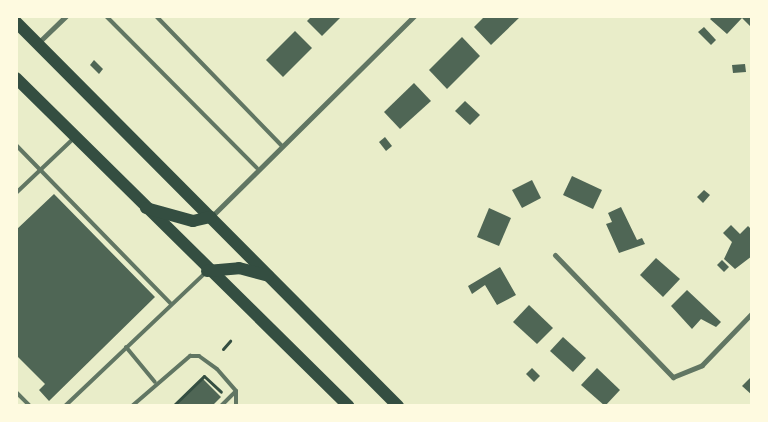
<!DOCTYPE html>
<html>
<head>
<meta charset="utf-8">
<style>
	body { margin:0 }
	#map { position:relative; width:768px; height:422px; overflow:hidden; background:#e9edc9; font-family:"IBM Plex Sans",sans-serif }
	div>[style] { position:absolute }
	.building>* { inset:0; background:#4f6655 }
	.path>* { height:3px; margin:-1.5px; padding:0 1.5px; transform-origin:1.5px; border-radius:1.5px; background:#344e41 }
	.service>* { height:4px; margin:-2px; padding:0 2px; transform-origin:2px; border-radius:2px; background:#617663 }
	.minor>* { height:5px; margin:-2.5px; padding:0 2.5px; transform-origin:2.5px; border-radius:2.5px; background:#617663 }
	.primary>* { height:12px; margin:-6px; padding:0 6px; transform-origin:6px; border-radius:6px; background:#344e41 }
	span { translate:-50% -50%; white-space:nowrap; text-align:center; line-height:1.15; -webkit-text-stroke:4px #fefae0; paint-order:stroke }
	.frame { position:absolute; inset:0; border:18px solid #fefae0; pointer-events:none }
</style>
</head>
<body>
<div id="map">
	<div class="building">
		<div style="clip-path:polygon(312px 16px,342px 16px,322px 36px,307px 21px)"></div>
		<div style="clip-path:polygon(485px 16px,521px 16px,491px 45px,474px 27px)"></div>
		<div style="clip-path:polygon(713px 16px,752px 16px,752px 28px,742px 18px,727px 34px,710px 19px)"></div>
		<div style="clip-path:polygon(704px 27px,716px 40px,711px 45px,698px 32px)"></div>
		<div style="clip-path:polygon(295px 31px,312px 48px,283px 77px,266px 60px)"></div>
		<div style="clip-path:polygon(462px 37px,480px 56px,447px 89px,429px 70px)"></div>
		<div style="clip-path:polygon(94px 60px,103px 69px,99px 74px,90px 65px)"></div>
		<div style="clip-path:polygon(745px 64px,746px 72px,733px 73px,732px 65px)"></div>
		<div style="clip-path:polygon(414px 83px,431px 101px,400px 129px,384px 112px)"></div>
		<div style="clip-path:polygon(465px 101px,480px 115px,470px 125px,455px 111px)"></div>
		<div style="clip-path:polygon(385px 137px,392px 146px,386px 151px,379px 142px)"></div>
		<div style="clip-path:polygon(572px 176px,602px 190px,593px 209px,563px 195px)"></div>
		<div style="clip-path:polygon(532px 180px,541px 198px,522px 208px,512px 190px)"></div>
		<div style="clip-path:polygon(704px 190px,710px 195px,703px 203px,697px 197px)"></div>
		<div style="clip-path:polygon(54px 194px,155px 297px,49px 401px,39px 390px,45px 384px,16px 355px,16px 230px)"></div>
		<div style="clip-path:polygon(621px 207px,637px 240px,642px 238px,645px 244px,619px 253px,606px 224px,612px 222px,608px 213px)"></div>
		<div style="clip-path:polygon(489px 208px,511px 218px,499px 246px,477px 237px)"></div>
		<div style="clip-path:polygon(731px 225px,740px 234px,748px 226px,752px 230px,752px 256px,735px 269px,724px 259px,732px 242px,723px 233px)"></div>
		<div style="clip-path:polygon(656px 258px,680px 279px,663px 297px,640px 275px)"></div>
		<div style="clip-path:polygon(722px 260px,729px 267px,724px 272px,717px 265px)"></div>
		<div style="clip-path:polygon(500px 267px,516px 295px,497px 305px,485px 285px,472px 294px,468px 286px)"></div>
		<div style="clip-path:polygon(687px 290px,721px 322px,716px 327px,701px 319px,692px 329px,671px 306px)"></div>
		<div style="clip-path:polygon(529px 305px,553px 328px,537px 344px,513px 322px)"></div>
		<div style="clip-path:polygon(563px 337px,586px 358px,573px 372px,550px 351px)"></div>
		<div style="clip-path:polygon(532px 368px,540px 376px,534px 382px,526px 374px)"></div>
		<div style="clip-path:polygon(597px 368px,620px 390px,605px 406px,581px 385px)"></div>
		<div style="clip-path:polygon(752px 376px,752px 395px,742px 386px)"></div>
		<div style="clip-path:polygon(202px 378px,221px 397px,212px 406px,175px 406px)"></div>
	</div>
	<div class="path">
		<div style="left:223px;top:349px;width:11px;rotate:-49deg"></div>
		<div style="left:173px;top:406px;width:43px;rotate:-44.1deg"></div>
		<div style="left:204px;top:376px;width:23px;rotate:43deg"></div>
	</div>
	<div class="service">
		<div style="left:106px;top:16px;width:214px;rotate:45.2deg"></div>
		<div style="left:156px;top:16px;width:180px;rotate:45.9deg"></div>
		<div style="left:16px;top:145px;width:222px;rotate:45.7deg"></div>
		<div style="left:16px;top:193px;width:80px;rotate:-43.5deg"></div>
		<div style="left:126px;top:347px;width:45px;rotate:50.4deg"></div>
		<div style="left:16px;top:392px;width:20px;rotate:45deg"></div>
		<div style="left:65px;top:406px;width:193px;rotate:-43.5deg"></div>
		<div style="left:132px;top:406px;width:77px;rotate:-40.8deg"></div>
		<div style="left:190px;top:356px;width:9px"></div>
		<div style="left:199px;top:356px;width:22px;rotate:36deg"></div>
		<div style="left:217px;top:369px;width:29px;rotate:49deg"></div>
		<div style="left:236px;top:391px;width:15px;rotate:90deg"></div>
		<div style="left:221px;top:406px;width:21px;rotate:-45deg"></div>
	</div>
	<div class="minor">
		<div style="left:38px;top:43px;width:39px;rotate:-44deg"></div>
		<div style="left:211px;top:217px;width:286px;rotate:-44.7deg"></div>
		<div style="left:555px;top:255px;width:170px;rotate:46deg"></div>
		<div style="left:673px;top:377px;width:31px;rotate:-22deg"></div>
		<div style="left:702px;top:365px;width:72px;rotate:-46.1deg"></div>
	</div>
	<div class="primary">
		<div style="left:16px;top:22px;width:542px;rotate:45.15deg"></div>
		<div style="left:16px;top:78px;width:467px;rotate:44.6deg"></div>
		<div style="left:146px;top:208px;width:49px;rotate:15.5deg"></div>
		<div style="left:193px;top:221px;width:18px;rotate:-13deg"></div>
		<div style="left:207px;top:271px;width:32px;rotate:-5deg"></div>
		<div style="left:239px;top:268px;width:30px;rotate:15deg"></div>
	</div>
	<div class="frame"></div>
</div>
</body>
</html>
